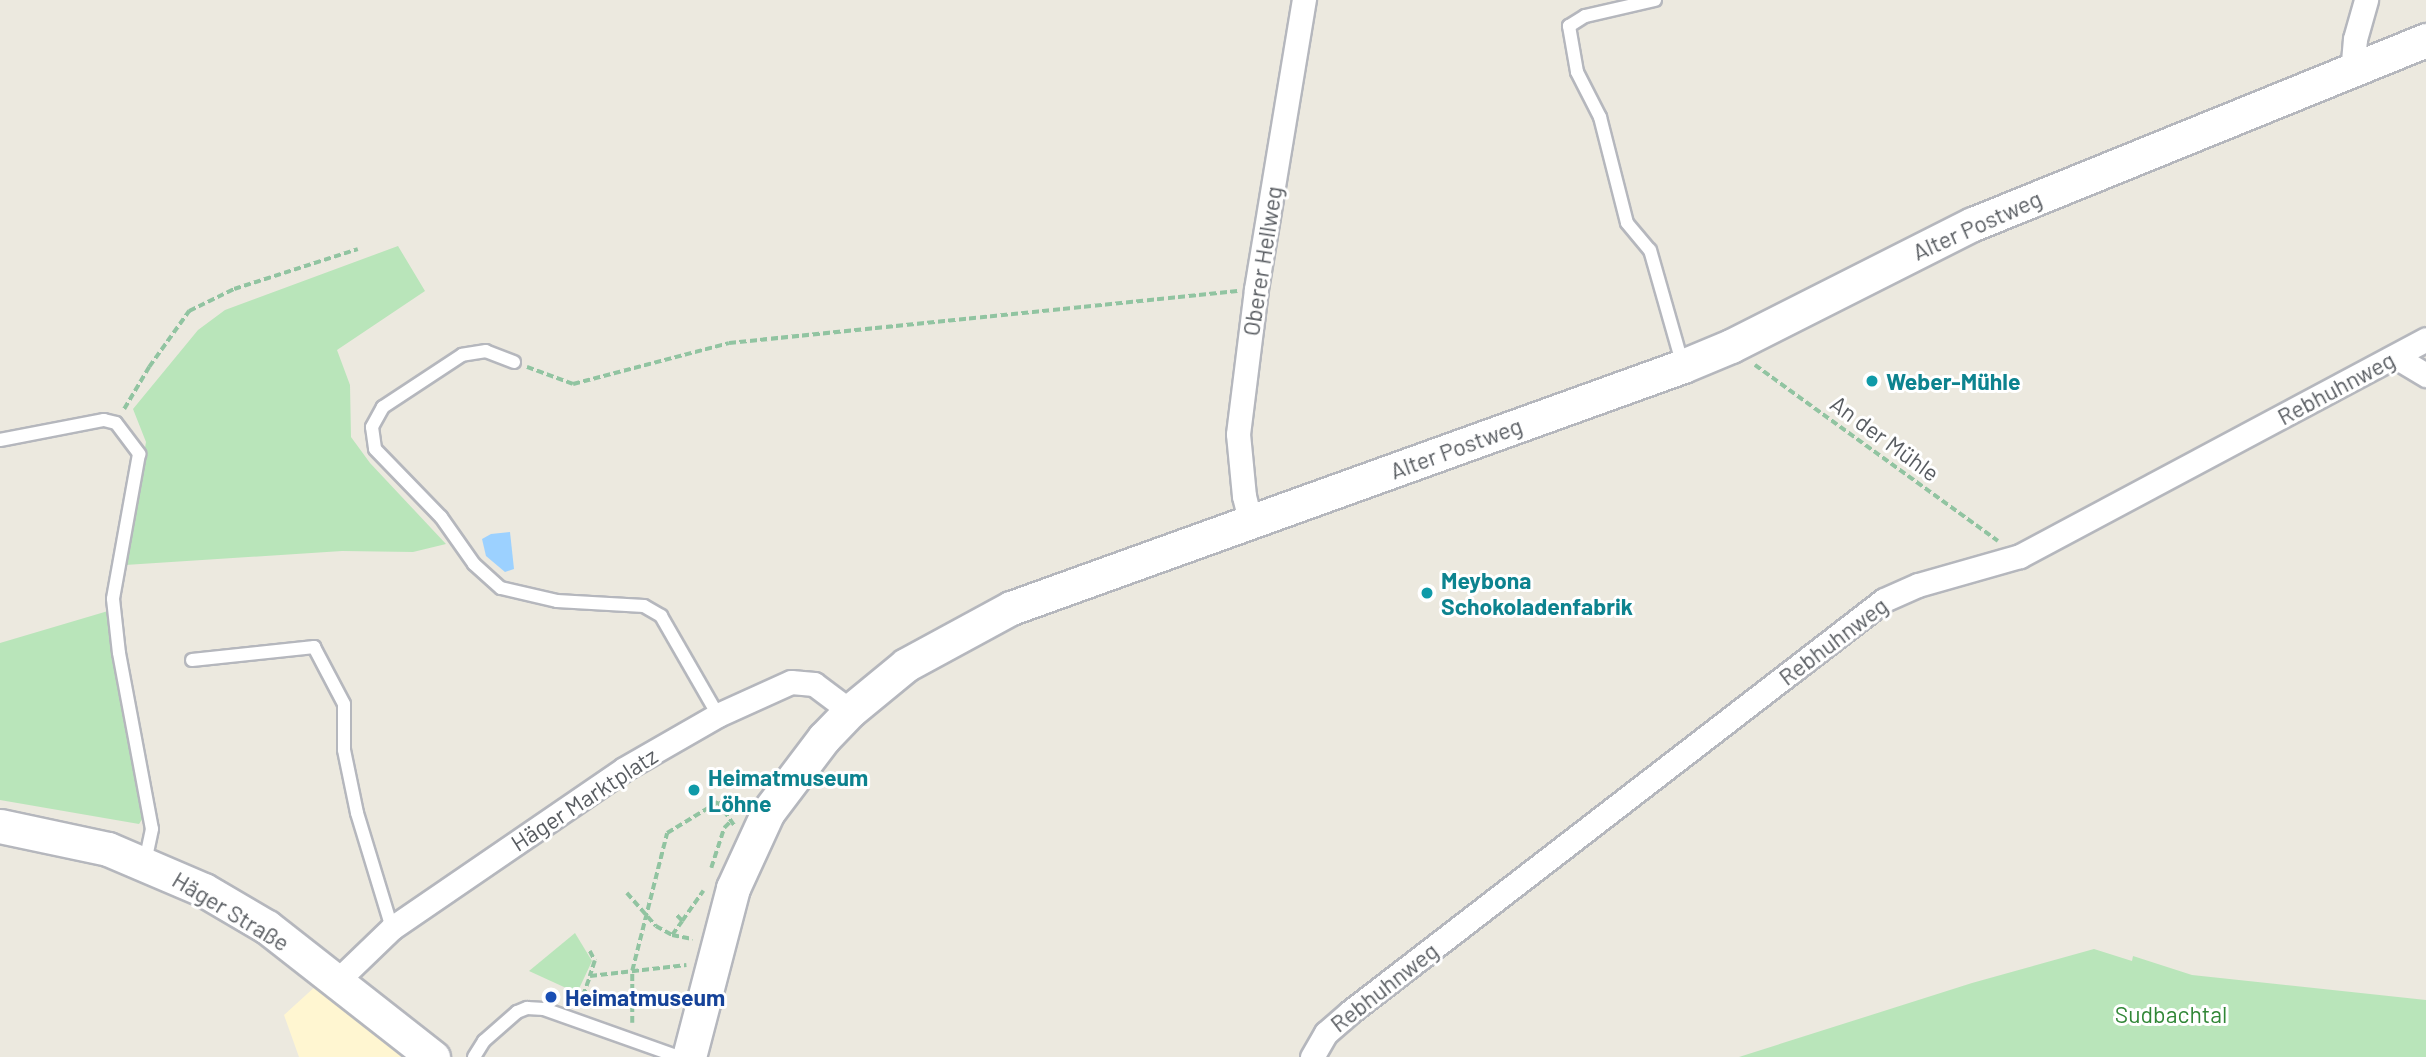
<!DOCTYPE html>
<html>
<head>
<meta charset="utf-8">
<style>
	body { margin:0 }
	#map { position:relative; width:2426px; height:1057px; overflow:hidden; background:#ece9df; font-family:Barlow,sans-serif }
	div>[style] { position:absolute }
	.commercial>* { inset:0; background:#fff6d1 }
	.green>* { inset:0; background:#b9e5ba }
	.water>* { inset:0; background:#9cd1ff }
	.path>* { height:3.5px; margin-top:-1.75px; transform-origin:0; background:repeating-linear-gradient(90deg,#91c4a1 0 7px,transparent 0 10.5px) }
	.roads { filter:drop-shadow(2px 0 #b5b7bd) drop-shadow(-2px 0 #b5b7bd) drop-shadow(0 2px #b5b7bd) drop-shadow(0 -2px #b5b7bd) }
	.lane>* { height:12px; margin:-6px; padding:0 6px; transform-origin:6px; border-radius:6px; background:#fff }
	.street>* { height:23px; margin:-11.5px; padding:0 11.5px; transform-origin:11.5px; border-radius:11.5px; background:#fff }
	.secondary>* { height:33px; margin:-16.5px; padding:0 16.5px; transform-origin:16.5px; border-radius:16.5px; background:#fff }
	.dots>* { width:19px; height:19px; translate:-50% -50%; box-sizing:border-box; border:4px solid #fff; border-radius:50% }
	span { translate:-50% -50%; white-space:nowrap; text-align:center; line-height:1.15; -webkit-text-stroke:6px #fff; paint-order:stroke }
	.street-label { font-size:23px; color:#585c61 }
	.culture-label { font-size:23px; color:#0d838f; font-weight:700 }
	.left { translate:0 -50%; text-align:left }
	.transit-label { font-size:23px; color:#164399; font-weight:700 }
	.park-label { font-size:23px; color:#318737 }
</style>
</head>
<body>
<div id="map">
	<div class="commercial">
		<div style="clip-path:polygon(318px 984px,411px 1057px,299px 1057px,284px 1015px)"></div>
	</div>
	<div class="green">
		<div style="clip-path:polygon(398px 246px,425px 291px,337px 350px,350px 385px,351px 437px,370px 463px,446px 544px,413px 552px,342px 551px,125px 565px,146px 442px,133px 409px,198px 330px,225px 310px)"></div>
		<div style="clip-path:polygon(108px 611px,143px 818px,139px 824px,0 800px,0 643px)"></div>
		<div style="clip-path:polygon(575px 933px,592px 961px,577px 993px,529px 971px)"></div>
		<div style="clip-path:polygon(2094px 949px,2132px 961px,2133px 956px,2192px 975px,2426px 1000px,2426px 1057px,1739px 1057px,1972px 983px)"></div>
	</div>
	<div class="water">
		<div style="clip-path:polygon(510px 532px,514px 569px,505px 572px,486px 556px,482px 539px,491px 534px)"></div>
	</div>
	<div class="path">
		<div style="left:1755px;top:365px;width:300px;rotate:35.9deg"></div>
		<div style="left:527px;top:367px;width:49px;rotate:20.3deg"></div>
		<div style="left:573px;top:384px;width:161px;rotate:-14.7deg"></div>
		<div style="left:729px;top:343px;width:511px;rotate:-5.84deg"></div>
		<div style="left:124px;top:409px;width:49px;rotate:-59.2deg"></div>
		<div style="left:149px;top:367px;width:69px;rotate:-54.5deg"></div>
		<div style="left:189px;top:311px;width:50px;rotate:-26.1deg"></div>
		<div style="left:234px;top:289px;width:130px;rotate:-17.9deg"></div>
		<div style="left:711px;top:868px;width:42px;rotate:-72deg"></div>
		<div style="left:724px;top:828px;width:10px;rotate:-45deg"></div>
		<div style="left:627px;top:893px;width:44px;rotate:48.7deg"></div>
		<div style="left:656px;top:926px;width:18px;rotate:29deg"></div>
		<div style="left:672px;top:935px;width:21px;rotate:11deg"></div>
		<div style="left:682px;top:921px;width:37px;rotate:-55deg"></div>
		<div style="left:672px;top:935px;width:17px;rotate:-54deg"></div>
		<div style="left:682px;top:921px;width:8px;rotate:-135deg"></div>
		<div style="left:590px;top:951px;width:11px;rotate:63deg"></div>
		<div style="left:595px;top:961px;width:16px;rotate:108deg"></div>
		<div style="left:579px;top:1006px;width:32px;rotate:-70deg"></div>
		<div style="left:590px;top:976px;width:97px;rotate:-6.5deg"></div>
		<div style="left:632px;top:1023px;width:52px;rotate:-90deg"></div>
		<div style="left:632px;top:971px;width:142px;rotate:-75.8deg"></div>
		<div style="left:667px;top:833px;width:60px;rotate:-31.3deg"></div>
		<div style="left:718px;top:802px;width:28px;rotate:55deg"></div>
	</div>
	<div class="roads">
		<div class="lane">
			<div style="left:1655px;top:0;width:72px;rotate:167.1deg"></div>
			<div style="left:1585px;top:16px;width:19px;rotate:148deg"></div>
			<div style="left:1569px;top:26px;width:47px;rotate:80.1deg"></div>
			<div style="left:1577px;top:72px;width:51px;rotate:62.9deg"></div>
			<div style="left:1600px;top:117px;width:109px;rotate:75.7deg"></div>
			<div style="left:1627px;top:223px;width:35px;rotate:50deg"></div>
			<div style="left:1650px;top:250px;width:121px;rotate:74.1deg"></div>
			<div style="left:514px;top:362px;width:30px;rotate:-159deg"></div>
			<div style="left:486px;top:351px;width:24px;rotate:171deg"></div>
			<div style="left:462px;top:355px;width:95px;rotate:146.6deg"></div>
			<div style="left:383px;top:407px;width:23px;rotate:119deg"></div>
			<div style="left:372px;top:427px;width:22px;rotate:82deg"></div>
			<div style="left:375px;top:449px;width:95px;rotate:45.9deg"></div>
			<div style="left:441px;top:517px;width:57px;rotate:54.9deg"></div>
			<div style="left:474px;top:564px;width:36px;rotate:42deg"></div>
			<div style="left:501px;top:588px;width:57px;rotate:13.1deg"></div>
			<div style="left:557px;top:601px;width:87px;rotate:3.3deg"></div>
			<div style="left:644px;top:606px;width:20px;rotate:30deg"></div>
			<div style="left:661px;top:616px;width:114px;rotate:60.1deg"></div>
			<div style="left:0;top:440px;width:106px;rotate:-10.9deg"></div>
			<div style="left:104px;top:420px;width:12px;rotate:14deg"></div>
			<div style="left:116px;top:423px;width:39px;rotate:53deg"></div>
			<div style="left:139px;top:454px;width:147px;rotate:100.2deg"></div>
			<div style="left:113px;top:599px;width:54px;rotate:83.7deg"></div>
			<div style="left:119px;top:653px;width:179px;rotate:79.4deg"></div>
			<div style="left:152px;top:829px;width:35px;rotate:102deg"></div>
			<div style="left:192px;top:660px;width:123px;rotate:-6.1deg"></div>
			<div style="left:314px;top:647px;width:64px;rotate:62.2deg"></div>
			<div style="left:344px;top:704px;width:46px;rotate:90deg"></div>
			<div style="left:344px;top:750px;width:64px;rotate:78.3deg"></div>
			<div style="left:357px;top:813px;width:120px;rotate:73.1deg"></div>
			<div style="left:474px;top:1057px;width:19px;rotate:-58deg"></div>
			<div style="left:484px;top:1041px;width:44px;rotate:-41.3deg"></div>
			<div style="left:517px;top:1012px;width:11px;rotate:-22deg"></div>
			<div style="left:527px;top:1008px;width:17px;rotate:3deg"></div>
			<div style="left:544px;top:1009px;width:143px;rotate:19.6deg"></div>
		</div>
		<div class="street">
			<div style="left:2352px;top:73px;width:34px;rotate:-85deg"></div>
			<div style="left:2355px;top:39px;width:41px;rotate:-74.2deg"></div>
			<div style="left:2396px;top:357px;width:35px;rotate:31deg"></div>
			<div style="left:1251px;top:524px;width:29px;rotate:-104deg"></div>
			<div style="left:1244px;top:496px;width:62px;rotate:-95.5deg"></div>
			<div style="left:1238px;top:434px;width:146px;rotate:-82.9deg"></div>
			<div style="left:1256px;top:289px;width:293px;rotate:-80.6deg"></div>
			<div style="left:337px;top:981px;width:76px;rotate:-43.9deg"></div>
			<div style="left:392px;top:928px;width:281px;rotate:-34.4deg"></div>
			<div style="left:624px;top:769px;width:108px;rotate:-29.9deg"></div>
			<div style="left:718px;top:715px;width:80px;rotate:-24.3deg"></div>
			<div style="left:791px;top:682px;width:23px;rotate:5deg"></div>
			<div style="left:814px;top:684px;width:45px;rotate:36.9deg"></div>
			<div style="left:1312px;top:1057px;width:28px;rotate:-60deg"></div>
			<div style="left:1326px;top:1033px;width:32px;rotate:-41deg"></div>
			<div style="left:1350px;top:1012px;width:674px;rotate:-37.65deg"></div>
			<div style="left:1884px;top:600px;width:37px;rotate:-24deg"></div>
			<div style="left:1918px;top:585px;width:106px;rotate:-15.9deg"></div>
			<div style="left:2020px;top:556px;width:460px;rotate:-28.1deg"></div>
		</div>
		<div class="secondary">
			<div style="left:0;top:826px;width:110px;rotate:12deg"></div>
			<div style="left:108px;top:849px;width:104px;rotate:23.1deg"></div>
			<div style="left:204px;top:890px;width:73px;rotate:30.4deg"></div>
			<div style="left:267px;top:927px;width:211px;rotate:38.1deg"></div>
			<div style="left:689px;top:1057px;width:175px;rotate:-75.4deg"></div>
			<div style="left:733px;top:888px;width:84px;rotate:-65.3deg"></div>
			<div style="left:768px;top:812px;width:93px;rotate:-52.9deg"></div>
			<div style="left:824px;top:738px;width:37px;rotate:-46deg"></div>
			<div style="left:850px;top:711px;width:72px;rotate:-39.4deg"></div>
			<div style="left:906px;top:665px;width:119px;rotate:-28.5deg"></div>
			<div style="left:1011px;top:608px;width:714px;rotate:-19.8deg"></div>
			<div style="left:1683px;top:366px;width:52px;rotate:-22.6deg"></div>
			<div style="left:1731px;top:346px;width:271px;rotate:-26.8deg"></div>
			<div style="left:1973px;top:224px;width:489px;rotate:-22.1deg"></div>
		</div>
	</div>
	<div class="dots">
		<div style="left:1872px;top:381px;background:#0f9aa8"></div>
		<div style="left:1427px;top:593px;background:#0f9aa8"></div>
		<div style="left:694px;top:790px;background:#0f9aa8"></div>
		<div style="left:551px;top:997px;background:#1a4fb4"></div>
	</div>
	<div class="street-label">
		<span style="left:1977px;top:225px;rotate:-24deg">Alter Postweg</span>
		<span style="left:1262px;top:261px;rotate:-81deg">Oberer Hellweg</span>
		<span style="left:2336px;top:388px;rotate:-28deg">Rebhuhnweg</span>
		<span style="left:1885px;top:438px;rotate:36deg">An der Mühle</span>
		<span style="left:1456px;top:448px;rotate:-20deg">Alter Postweg</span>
		<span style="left:1833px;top:641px;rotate:-37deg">Rebhuhnweg</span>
		<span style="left:584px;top:799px;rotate:-33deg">Häger Marktplatz</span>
		<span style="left:231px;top:911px;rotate:31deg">Häger Straße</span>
		<span style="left:1384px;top:987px;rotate:-38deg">Rebhuhnweg</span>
	</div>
	<div class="culture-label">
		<span class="left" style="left:1886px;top:381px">Weber-Mühle</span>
		<span class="left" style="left:1441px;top:593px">Meybona<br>Schokoladenfabrik</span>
		<span class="left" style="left:708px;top:790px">Heimatmuseum<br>Löhne</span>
	</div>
	<div class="transit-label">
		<span class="left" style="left:565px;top:997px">Heimatmuseum</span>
	</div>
	<div class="park-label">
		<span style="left:2171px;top:1014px">Sudbachtal</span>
	</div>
</div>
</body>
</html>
